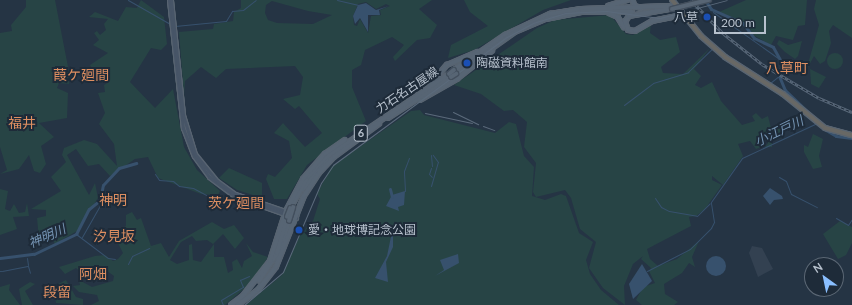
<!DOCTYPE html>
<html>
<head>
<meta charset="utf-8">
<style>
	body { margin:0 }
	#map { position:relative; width:852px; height:305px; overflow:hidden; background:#253444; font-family:Lato,"Noto Sans JP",sans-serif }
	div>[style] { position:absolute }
	.airport>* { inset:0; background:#334151 }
	.green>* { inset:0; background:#274445 }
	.round { border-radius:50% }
	.water>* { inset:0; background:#37516d }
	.stream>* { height:1px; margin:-0.5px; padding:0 0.5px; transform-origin:0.5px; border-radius:0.5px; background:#37516d }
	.river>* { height:3px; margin:-1.5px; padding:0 1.5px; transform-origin:1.5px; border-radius:1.5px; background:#37516d }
	.roads { filter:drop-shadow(1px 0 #586471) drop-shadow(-1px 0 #586471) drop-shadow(0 1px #586471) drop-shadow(0 -1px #586471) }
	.secondary>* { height:3px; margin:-1.5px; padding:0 1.5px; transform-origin:1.5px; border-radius:1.5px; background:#475567 }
	.primary>* { height:3.5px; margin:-1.75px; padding:0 1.75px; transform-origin:1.75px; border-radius:1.75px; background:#576574 }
	.trunk>* { height:4px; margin:-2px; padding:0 2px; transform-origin:2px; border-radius:2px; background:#686865 }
	.tram>* { height:1px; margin:-0.5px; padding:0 0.5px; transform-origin:0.5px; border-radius:0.5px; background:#5b6a7b }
	.rail>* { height:2.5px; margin-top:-1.25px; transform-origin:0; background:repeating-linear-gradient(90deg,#1e2b39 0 3px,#5b6a7b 0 6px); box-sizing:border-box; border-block:1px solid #5b6a7b }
	.bridges { filter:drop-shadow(1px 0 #434f5d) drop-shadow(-1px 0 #434f5d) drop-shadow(0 1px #434f5d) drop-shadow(0 -1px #434f5d) }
	.primary-bridge>* { height:3.5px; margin:-1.75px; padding:0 1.75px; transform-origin:1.75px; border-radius:1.75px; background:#576574 }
	.dots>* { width:11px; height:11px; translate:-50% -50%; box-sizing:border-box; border:2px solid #1e2b39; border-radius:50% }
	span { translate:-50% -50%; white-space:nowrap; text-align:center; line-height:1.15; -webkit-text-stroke:4px #1e2b39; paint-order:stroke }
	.shield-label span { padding:1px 3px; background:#1e2b39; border:1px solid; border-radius:3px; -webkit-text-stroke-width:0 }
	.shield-label { font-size:11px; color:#b7c1cd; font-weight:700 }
	.poi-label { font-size:12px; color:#b7c1cd }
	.right { translate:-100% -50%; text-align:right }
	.left { translate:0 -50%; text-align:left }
	.street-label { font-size:12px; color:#b7c1cd }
	.water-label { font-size:13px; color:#7594b3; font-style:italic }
	.quarter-label { font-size:14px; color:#de8f61 }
	.north { position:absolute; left:804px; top:257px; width:40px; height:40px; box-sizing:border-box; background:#1e2b39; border:1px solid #5b6774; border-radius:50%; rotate:327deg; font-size:11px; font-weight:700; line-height:16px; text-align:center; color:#b7c1cd }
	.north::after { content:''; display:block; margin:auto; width:14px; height:18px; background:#8abfff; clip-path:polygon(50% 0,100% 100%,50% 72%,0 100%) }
	.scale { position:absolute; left:714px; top:16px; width:52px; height:18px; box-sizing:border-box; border:2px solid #b7c1cd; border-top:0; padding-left:5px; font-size:12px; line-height:14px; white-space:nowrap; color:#b7c1cd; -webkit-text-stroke:3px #1e2b39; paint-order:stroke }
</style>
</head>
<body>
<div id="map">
	<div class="airport">
		<div style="clip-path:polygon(752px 246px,762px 248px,773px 269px,758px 277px,749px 253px)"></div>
	</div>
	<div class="green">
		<div style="clip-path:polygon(26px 0,55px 0,70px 77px,69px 84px,59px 83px,57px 88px,68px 93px,67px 118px,39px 123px,54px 137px,41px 146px,46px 164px,40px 173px,34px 171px,29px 155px,19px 169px,0 174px,7px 170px,0 147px,0 33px,12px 31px,11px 25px,26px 7px)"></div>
		<div style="clip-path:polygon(141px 0,164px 17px,167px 44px,161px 50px,151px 48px,130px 82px,155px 108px,173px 89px,184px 147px,197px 170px,220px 191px,218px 195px,201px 194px,158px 178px,148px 157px,135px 159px,110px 176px,99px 164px,88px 166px,76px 149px,67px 155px,89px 195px,95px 183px,98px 198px,77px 231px,55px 244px,53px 240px,39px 239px,37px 218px,46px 216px,46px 210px,31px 209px,61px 191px,51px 177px,66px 162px,62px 155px,64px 148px,84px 140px,97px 144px,117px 166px,114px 144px,99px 124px,105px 113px,98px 93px,105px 92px,104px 85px,109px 82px,102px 77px,89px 80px,89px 76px,95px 76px,90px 65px,108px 53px,93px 45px,99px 40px,94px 33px,97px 31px,100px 35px,106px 30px,104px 24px,108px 19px,89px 17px,95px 12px,118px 21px,126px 7px,137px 8px)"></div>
		<div style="clip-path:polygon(evenodd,241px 0,432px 0,419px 9px,437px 25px,430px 38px,417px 40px,395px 61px,393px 57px,404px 45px,392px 37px,365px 50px,361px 65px,352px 70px,352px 87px,366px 121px,307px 165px,287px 199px,274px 199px,266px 179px,268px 174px,275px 177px,292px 158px,289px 141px,274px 133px,283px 123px,305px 147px,322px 133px,299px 106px,295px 109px,283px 99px,300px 95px,303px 77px,295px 66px,226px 69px,216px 78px,201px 67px,185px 81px,184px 96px,179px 32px,213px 29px,214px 24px,233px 21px,234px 12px,241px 8px,241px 0,272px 1px,308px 11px,332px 15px,313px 24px,277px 23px,268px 20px,265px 13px,266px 5px,272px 1px,241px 0,366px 2px,376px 9px,386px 4px,390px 6px,380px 10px,381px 15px,371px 16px,368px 33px,360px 19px,357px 26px,354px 25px,353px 16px,358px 4px,366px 2px)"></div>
		<div style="clip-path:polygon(464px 0,571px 0,543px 10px,474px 50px,448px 58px,451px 45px,488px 26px,470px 12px)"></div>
		<div style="clip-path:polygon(746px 0,807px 0,805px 25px,798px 26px,793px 40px,776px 36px,771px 45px,753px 35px,747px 23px,719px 12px)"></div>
		<div style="clip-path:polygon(816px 0,852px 0,852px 38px,833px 25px,829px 31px,831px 43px,825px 61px,820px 64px,814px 56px,806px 71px,819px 25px,814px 9px)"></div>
		<div style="clip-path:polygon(610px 15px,626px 34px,633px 35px,651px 23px,650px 33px,660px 40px,676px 37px,680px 52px,661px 67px,663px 73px,683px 74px,710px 48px,694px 69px,701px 76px,695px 85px,701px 88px,712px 82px,721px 101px,742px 125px,755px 121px,752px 116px,756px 113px,762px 119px,768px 116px,771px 128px,782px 129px,783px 137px,772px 140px,772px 147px,765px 147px,768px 143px,764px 138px,757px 141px,761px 147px,756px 149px,750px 141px,738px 144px,743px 156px,723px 185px,712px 176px,712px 180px,722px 185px,705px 209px,696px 216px,689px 217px,691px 226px,647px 249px,650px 259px,658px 266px,677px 259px,699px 241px,692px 257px,695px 267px,689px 263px,682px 273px,664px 284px,665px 294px,678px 302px,674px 305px,642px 305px,636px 300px,643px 287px,655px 283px,649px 271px,651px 268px,641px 259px,643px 256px,633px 264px,624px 286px,625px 305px,603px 288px,589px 268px,596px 242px,580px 229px,571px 198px,565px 190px,536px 197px,533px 192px,536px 163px,524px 147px,527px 122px,513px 110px,504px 111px,481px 94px,454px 85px,537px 28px,555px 20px)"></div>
		<div style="clip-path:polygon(779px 40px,788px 45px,802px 41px,798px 56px,795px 59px,785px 52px,777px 44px)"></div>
		<div class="round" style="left:827px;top:53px;width:16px;height:16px"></div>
		<div style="clip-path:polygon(810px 69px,826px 77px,819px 88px,811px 84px)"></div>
		<div style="clip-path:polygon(420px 110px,424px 115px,495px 133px,509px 122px,516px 124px,524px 156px,534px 167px,532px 196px,545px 200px,561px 194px,566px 196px,579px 233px,593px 242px,586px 260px,590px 274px,601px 290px,619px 305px,246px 305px,282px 275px,300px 235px,313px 221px,320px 199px,317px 194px,331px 167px,411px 111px)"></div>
		<div style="clip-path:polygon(813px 134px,823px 139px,819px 156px,822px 167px,813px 169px,804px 152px,804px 145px,808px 147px)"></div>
		<div style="clip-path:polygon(229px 168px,262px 183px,262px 198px,237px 190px,219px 178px)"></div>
		<div style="clip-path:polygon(0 189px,8px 191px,5px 209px,10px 211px,14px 204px,19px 213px,25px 212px,27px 203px,29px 216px,13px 217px,17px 229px,0 235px)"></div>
		<div style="clip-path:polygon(132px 212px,137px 220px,141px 218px,151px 246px,161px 243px,169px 257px,179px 241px,212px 222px,224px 229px,234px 225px,244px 238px,235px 249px,223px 234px,213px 244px,207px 240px,196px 241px,192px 236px,181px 242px,170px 260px,177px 264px,189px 260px,189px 245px,192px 244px,193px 260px,201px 262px,214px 244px,214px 257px,224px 257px,228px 273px,233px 270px,232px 262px,237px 259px,242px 268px,244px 261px,252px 256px,246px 243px,253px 252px,268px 257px,252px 282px,225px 305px,91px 305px,99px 301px,97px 295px,79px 292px,73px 286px,80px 285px,79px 280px,92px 287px,113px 281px,114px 276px,103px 268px,83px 274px,76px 268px,65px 274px,59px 267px,95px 256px,105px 255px,113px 261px,118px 259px,123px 253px,116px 239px,119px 230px,126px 226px,126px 215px)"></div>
		<div style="clip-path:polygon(840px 221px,852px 227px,852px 243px,846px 255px,838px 259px,823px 234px)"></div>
		<div style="clip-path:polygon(66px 280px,76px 297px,83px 299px,83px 305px,56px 303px,55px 297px,62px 294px,58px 284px)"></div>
		<div style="clip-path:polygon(30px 282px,35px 284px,25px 291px,33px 305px,22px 305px,19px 289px)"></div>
		<div style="clip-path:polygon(10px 284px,9px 290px,20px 305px,0 305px,0 287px)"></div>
	</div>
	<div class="water">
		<div style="clip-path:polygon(366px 3px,376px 10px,389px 6px,379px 10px,380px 15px,368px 15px,368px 32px,360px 18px,355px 24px,353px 16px,358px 5px)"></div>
		<div style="clip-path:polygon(770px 188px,782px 196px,783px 199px,774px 200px,770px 205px,763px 196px)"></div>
		<div style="clip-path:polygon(405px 191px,404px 205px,398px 207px,399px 211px,386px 206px,392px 195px)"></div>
		<div style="clip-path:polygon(393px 227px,393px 247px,386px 262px,388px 282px,375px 278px,387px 256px)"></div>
		<div style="clip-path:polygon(458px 254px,459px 263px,435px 276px,444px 270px,440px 260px)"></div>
		<div class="round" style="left:706px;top:256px;width:20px;height:20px"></div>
		<div style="clip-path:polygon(642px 264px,652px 281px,633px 299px,629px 284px)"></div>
	</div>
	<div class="stream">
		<div style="left:128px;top:0;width:48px;rotate:29.7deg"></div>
		<div style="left:337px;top:0;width:22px;rotate:13deg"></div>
		<div style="left:713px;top:12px;width:80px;rotate:35.3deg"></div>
		<div style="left:175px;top:26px;width:51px;rotate:-5.6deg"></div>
		<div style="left:226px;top:21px;width:12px;rotate:-59deg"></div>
		<div style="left:232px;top:11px;width:11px;rotate:-5deg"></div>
		<div style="left:243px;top:10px;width:16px;rotate:-38deg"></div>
		<div style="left:700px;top:37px;width:6px;rotate:45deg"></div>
		<div style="left:722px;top:56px;width:14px;rotate:36deg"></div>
		<div style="left:762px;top:83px;width:6px;rotate:31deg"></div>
		<div style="left:770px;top:83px;width:11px;rotate:-38deg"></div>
		<div style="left:624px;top:105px;width:36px;rotate:-37deg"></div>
		<div style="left:653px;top:83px;width:37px;rotate:-17deg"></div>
		<div style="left:688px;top:72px;width:35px;rotate:-44deg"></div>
		<div style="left:431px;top:155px;width:11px;rotate:85deg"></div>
		<div style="left:431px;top:168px;width:6px;rotate:108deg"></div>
		<div style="left:429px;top:174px;width:4px;rotate:45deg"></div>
		<div style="left:155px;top:174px;width:7px;rotate:56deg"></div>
		<div style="left:159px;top:180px;width:14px;rotate:4deg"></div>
		<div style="left:173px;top:181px;width:8px;rotate:40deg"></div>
		<div style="left:179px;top:186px;width:14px;rotate:8deg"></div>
		<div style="left:193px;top:188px;width:19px;rotate:28deg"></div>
		<div style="left:210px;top:197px;width:5px;rotate:-22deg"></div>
		<div style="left:215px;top:195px;width:14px;rotate:34deg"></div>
		<div style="left:779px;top:177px;width:8px;rotate:30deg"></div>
		<div style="left:786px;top:181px;width:14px;rotate:69deg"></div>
		<div style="left:791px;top:194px;width:29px;rotate:27deg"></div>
		<div style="left:431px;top:186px;width:25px;rotate:-74deg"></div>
		<div style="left:438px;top:162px;width:9px;rotate:-126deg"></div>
		<div style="left:405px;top:191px;width:20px;rotate:-93deg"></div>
		<div style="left:404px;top:171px;width:14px;rotate:-69deg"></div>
		<div style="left:655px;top:198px;width:11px;rotate:56deg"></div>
		<div style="left:661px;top:207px;width:9px;rotate:27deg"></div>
		<div style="left:669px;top:211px;width:28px;rotate:10deg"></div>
		<div style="left:697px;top:216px;width:18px;rotate:-45deg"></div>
		<div style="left:836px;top:218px;width:14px;rotate:30deg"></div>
		<div style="left:848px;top:225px;width:7px;rotate:-56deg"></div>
		<div style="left:76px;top:234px;width:40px;rotate:37deg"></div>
		<div style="left:108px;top:258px;width:7px;rotate:8deg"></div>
		<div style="left:82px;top:237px;width:51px;rotate:-60.4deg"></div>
		<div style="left:27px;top:258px;width:7px;rotate:82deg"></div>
		<div style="left:128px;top:264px;width:9px;rotate:-63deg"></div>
		<div style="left:132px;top:256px;width:19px;rotate:-25deg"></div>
		<div style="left:0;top:271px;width:1px"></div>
		<div style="left:2px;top:271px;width:26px;rotate:-11deg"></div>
		<div style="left:28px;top:266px;width:7px;rotate:74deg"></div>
		<div style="left:647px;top:271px;width:48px;rotate:-27.1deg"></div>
		<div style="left:690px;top:249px;width:30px;rotate:-45deg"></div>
		<div style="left:711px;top:228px;width:7px;rotate:-63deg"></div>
		<div style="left:714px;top:222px;width:20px;rotate:-99deg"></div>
		<div style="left:711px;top:202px;width:54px;rotate:-54.8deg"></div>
		<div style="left:742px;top:158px;width:81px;rotate:-25deg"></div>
		<div style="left:223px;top:305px;width:5px;rotate:-112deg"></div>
		<div style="left:221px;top:300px;width:26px;rotate:-31deg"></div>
		<div style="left:243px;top:287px;width:8px;rotate:-113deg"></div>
		<div style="left:240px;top:280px;width:10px;rotate:-24deg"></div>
	</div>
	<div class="river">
		<div style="left:705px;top:0;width:11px;rotate:56deg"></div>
		<div style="left:711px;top:9px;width:35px;rotate:24deg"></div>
		<div style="left:743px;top:23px;width:19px;rotate:54deg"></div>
		<div style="left:754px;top:38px;width:21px;rotate:25deg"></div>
		<div style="left:773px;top:47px;width:18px;rotate:61deg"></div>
		<div style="left:782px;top:63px;width:13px;rotate:103deg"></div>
		<div style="left:779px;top:76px;width:15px;rotate:67deg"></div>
		<div style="left:785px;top:90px;width:33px;rotate:44deg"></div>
		<div style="left:810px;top:117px;width:13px;rotate:39deg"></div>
		<div style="left:824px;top:129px;width:14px;rotate:30deg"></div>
		<div style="left:836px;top:136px;width:16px;rotate:7deg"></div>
		<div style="left:390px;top:189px;width:8px;rotate:76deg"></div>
		<div style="left:0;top:258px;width:34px;rotate:-7deg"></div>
		<div style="left:34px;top:254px;width:47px;rotate:-25.5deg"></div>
		<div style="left:76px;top:234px;width:28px;rotate:-63deg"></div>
		<div style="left:89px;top:209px;width:14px;rotate:-39deg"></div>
		<div style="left:100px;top:200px;width:15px;rotate:-79deg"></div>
		<div style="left:103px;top:185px;width:23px;rotate:-47deg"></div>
		<div style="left:119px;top:168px;width:18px;rotate:-16deg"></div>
	</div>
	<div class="roads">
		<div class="secondary">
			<div style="left:169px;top:0;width:129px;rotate:83.8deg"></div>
			<div style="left:183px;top:128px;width:30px;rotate:69deg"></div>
			<div style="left:194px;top:156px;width:26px;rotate:54deg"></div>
			<div style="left:209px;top:177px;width:31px;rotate:37deg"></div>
			<div style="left:234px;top:196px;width:66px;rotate:19.5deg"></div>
			<div style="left:171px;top:0;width:116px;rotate:84deg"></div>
			<div style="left:183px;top:115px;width:41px;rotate:72.9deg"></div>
			<div style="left:195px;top:154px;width:35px;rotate:51deg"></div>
			<div style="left:217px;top:181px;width:22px;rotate:36deg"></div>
			<div style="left:235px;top:194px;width:65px;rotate:18.7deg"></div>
		</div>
		<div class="primary">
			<div style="left:633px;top:0;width:6px;rotate:72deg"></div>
			<div style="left:635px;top:6px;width:6px;rotate:18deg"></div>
			<div style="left:608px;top:6px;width:21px;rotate:-17deg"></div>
			<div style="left:609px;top:13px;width:10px;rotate:24deg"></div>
			<div style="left:618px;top:17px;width:12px;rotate:59deg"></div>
			<div style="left:628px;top:30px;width:7px;rotate:8deg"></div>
			<div style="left:635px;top:31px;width:20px;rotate:-30deg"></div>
			<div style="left:652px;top:21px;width:32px;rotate:-11deg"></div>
			<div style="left:628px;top:30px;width:9px;rotate:-111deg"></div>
			<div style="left:625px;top:22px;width:7px;rotate:-56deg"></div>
			<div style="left:629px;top:16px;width:42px;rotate:-9.7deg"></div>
			<div style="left:454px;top:70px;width:62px;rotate:-34.5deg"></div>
			<div style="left:505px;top:35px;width:50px;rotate:-25deg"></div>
			<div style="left:550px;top:14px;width:31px;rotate:-9deg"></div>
			<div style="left:581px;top:9px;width:90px;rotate:-1.9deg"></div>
			<div style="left:456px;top:74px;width:72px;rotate:-35.4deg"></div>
			<div style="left:515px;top:32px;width:34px;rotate:-23deg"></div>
			<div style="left:546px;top:19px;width:37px;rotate:-11deg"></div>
			<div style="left:582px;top:12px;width:50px"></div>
			<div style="left:430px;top:85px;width:26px;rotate:-50deg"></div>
			<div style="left:447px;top:65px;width:33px;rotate:-23deg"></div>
			<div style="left:420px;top:100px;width:43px;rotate:-29.6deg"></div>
			<div style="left:457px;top:79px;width:45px;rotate:-38.7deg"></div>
			<div style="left:388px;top:118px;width:75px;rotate:-33.1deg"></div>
			<div style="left:303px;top:189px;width:39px;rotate:-50deg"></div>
			<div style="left:290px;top:209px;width:37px;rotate:-61deg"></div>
			<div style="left:308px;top:177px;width:24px;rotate:-48deg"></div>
			<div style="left:324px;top:159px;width:151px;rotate:-34.2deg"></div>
			<div style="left:277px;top:262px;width:43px;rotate:-73.7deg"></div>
			<div style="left:259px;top:281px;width:33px;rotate:-57deg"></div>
			<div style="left:277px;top:253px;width:37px;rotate:-74deg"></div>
			<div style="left:242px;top:297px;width:46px;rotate:-52.1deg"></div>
			<div style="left:270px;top:261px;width:52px;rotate:-72.3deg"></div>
			<div style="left:286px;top:211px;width:36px;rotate:-62deg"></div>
			<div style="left:303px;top:179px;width:33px;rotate:-49deg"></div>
			<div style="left:325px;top:154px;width:24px;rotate:-35deg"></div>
			<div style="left:231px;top:305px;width:15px;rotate:-37deg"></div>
			<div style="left:238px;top:305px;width:25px;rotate:-37deg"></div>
			<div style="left:258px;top:290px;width:29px;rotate:-52deg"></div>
			<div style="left:276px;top:267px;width:76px;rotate:-68.5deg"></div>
			<div style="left:304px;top:196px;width:27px;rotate:-57deg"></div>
			<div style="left:319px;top:173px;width:22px;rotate:-47deg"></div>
			<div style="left:334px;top:157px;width:56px;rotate:-36.3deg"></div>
		</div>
		<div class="trunk">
			<div style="left:672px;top:0;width:46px;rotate:51.1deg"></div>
			<div style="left:701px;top:36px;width:32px;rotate:41deg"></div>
			<div style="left:725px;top:57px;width:69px;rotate:32.5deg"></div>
			<div style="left:783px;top:94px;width:54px;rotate:39deg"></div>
			<div style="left:825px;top:128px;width:28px;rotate:15deg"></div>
		</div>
	</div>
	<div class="tram">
		<div style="left:453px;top:112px;width:28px;rotate:26deg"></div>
		<div style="left:425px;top:113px;width:48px;rotate:12deg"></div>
		<div style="left:483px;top:126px;width:12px;rotate:20deg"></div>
		<div style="left:244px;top:305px;width:51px;rotate:-40.2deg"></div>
		<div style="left:283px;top:272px;width:97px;rotate:-66.9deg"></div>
		<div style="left:321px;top:183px;width:22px;rotate:-56deg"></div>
		<div style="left:333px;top:165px;width:214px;rotate:-36.4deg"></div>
		<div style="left:505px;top:38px;width:32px;rotate:-28deg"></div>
		<div style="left:533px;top:23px;width:34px;rotate:-17deg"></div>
		<div style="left:565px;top:13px;width:41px;rotate:-2.8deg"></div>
		<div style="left:606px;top:11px;width:54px;rotate:7.4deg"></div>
		<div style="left:660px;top:18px;width:69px;rotate:-15deg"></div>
	</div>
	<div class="rail">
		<div style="left:691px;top:0;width:47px;rotate:45.9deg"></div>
		<div style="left:724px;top:34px;width:48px;rotate:38.3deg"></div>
		<div style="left:762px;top:64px;width:66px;rotate:30.8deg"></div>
		<div style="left:819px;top:98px;width:36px;rotate:23deg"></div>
	</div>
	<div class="bridges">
		<div class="primary-bridge">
			<div style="left:672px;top:9px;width:38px;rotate:-14deg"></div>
			<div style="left:449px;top:74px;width:6px;rotate:-39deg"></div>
			<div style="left:451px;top:77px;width:6px;rotate:-31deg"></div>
			<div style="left:287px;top:217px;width:9px;rotate:-69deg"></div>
			<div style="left:289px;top:221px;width:14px;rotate:-73deg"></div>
		</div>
	</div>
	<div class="dots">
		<div style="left:707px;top:17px;background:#1a4fb4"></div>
		<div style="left:467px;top:63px;background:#1a4fb4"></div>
		<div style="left:299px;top:230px;background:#1a4fb4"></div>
	</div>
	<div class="shield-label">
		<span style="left:361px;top:133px">6</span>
	</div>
	<div class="poi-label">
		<span class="right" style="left:698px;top:17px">八草</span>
		<span class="left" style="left:476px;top:63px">陶磁資料館南</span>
		<span class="left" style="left:308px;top:230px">愛・地球博記念公園</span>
	</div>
	<div class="street-label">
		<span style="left:407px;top:90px;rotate:-34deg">力石名古屋線</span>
	</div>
	<div class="water-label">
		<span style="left:779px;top:131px;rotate:-26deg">小江戸川</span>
		<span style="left:47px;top:236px;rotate:-24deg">神明川</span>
	</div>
	<div class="quarter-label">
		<span style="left:787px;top:68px">八草町</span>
		<span style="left:81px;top:75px">葭ケ廻間</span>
		<span style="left:22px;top:123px">福井</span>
		<span style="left:113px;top:200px">神明</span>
		<span style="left:236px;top:203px">茨ケ廻間</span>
		<span style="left:114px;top:236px">汐見坂</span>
		<span style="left:93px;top:274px">阿畑</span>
		<span style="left:57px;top:292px">段留</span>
	</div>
	<div class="north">N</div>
	<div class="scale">200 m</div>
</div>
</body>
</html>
